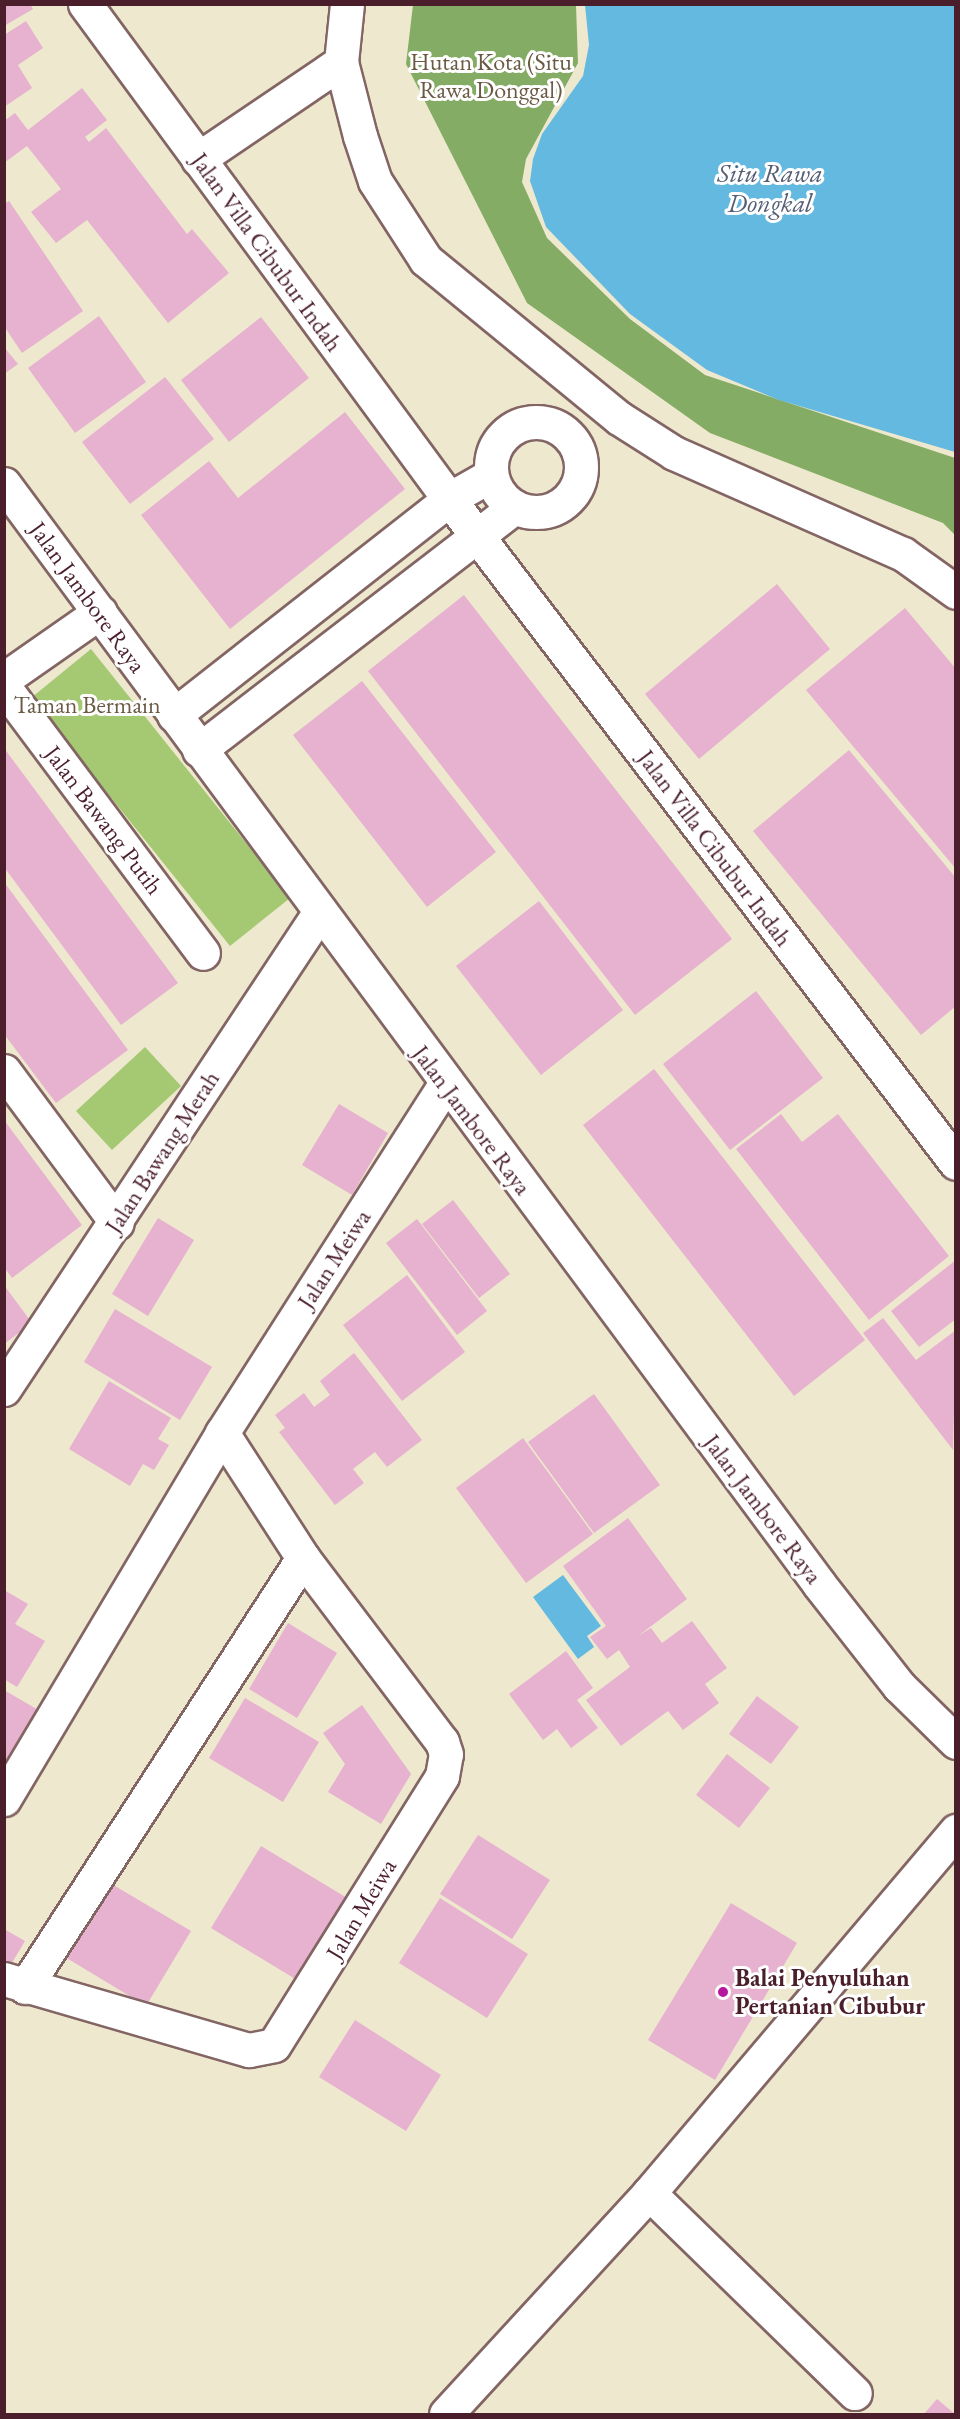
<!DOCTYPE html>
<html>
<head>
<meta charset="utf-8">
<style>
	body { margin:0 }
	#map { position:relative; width:960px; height:2419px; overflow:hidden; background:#eee8ce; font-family:"EB Garamond",serif }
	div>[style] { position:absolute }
	.green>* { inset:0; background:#a5c872 }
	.forest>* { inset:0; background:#84ac64 }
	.water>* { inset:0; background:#63b9e0 }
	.building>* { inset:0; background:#e6b2cf }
	.roads { filter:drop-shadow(2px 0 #836564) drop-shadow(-2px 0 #836564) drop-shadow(0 2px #836564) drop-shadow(0 -2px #836564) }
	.minor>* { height:33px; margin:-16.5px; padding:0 16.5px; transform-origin:16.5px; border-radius:16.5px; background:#fff }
	.minor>.ring { margin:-16.5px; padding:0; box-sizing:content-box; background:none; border:33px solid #fff; border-radius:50% }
	.dots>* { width:16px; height:16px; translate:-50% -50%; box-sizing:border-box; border:3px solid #fff; border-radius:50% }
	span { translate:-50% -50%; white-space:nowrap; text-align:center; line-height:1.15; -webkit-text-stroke:6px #fff; paint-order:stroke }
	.park-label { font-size:24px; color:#6a5a44 }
	.street-label { font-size:24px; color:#4a1f2b }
	.poi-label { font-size:24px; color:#4a1f2b; font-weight:700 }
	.left { translate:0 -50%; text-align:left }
	.water-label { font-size:26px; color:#545d73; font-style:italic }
	.frame { position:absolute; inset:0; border:6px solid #4a1f2b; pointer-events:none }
</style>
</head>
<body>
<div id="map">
	<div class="green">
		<div style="clip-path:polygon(91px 649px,290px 898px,230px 946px,31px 698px)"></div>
		<div style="clip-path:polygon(145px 1047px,181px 1086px,112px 1150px,76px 1111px)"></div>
	</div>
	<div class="forest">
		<div style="clip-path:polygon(413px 5px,576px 5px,578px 63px,526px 159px,522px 182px,547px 238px,630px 319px,705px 375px,955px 458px,955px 535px,943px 523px,710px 433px,527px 303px,406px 64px)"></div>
	</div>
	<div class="water">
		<div style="clip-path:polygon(585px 5px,955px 5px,955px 452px,779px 400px,707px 370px,630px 314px,546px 227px,530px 181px,533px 159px,542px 134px,583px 76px,589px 45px)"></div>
		<div style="clip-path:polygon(563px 1575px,601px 1626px,587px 1636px,594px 1647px,578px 1659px,533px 1597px)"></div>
	</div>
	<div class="building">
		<div style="clip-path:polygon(4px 4px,30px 4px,33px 9px,4px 26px)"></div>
		<div style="clip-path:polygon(26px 21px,43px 48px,18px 65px,32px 88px,4px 107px,4px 35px)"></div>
		<div style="clip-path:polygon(82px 88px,107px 120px,85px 137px,89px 142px,106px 128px,187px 234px,192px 229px,229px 273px,168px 323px,87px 220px,56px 243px,31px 212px,61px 189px,27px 146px,4px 163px,4px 121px,15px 113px,28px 130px)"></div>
		<div style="clip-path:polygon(9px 201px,83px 311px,22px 353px,4px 326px,4px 204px)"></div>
		<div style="clip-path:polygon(99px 316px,146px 382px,75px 433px,28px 368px)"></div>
		<div style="clip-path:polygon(261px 317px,309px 378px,229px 442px,181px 380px)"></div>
		<div style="clip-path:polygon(4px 347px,18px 364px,4px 374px)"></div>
		<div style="clip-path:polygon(165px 377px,214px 439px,130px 504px,82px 442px)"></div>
		<div style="clip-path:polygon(345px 412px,405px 489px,230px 629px,141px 515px,209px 461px,238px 498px)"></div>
		<div style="clip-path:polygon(777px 584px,830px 649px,699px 759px,645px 694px)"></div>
		<div style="clip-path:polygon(464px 595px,732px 939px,635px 1015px,368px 671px)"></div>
		<div style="clip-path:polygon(905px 608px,956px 669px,956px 869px,806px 690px)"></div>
		<div style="clip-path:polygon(362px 681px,496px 852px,427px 907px,293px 735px)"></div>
		<div style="clip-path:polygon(4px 748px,178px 983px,121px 1025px,4px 867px)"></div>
		<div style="clip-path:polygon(849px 750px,956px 878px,956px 1006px,921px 1035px,753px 831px)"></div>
		<div style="clip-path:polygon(4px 882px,128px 1050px,56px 1103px,4px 1034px)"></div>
		<div style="clip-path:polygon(539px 901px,623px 1010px,541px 1075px,456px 966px)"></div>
		<div style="clip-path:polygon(756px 991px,823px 1078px,730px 1150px,663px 1064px)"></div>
		<div style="clip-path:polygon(654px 1069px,865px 1340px,794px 1396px,583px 1125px)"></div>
		<div style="clip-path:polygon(339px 1104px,388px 1133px,352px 1195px,302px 1165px)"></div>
		<div style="clip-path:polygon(781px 1114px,802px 1142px,838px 1114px,949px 1256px,869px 1320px,736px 1149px)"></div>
		<div style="clip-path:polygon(4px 1120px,82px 1225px,12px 1278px,4px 1267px)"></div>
		<div style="clip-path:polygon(453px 1200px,510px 1274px,479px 1298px,422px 1224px)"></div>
		<div style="clip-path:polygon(158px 1218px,194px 1240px,148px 1316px,112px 1294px)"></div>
		<div style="clip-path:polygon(417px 1219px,487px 1311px,457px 1335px,386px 1243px)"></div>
		<div style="clip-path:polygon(956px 1260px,956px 1319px,919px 1347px,891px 1311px)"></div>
		<div style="clip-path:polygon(407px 1275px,465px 1352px,402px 1401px,343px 1325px)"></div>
		<div style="clip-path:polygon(4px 1285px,32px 1323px,4px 1344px)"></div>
		<div style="clip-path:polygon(115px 1309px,212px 1367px,180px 1420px,84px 1362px)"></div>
		<div style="clip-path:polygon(883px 1318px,916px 1360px,956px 1330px,953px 1450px,863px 1333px)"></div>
		<div style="clip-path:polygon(354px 1353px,422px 1440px,387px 1467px,375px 1452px,353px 1469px,364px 1483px,335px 1505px,279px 1432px,285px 1428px,275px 1415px,304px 1393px,314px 1407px,330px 1395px,320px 1381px)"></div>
		<div style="clip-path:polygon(109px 1381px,171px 1418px,158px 1439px,169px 1445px,154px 1470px,143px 1464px,130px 1486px,69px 1449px)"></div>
		<div style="clip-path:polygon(594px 1394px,660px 1485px,594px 1533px,528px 1442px)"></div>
		<div style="clip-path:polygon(523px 1438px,593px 1534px,526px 1583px,456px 1488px)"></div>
		<div style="clip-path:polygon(628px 1518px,687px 1599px,638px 1636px,651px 1628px,662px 1643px,692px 1621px,727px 1668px,705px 1684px,719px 1703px,683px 1730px,668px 1711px,621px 1746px,586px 1700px,630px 1667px,619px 1650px,607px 1659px,590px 1637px,606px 1626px,563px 1566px)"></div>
		<div style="clip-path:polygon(4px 1590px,28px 1604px,15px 1624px,45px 1641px,17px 1687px,4px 1679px)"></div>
		<div style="clip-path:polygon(288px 1623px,337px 1653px,297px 1718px,249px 1689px)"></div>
		<div style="clip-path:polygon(566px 1651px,593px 1688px,577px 1700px,598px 1728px,571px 1748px,557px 1729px,543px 1740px,509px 1694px)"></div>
		<div style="clip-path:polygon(4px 1690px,40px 1711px,4px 1770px)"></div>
		<div style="clip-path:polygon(757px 1696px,799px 1727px,771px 1764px,729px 1734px)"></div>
		<div style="clip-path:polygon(245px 1698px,319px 1742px,283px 1802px,209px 1758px)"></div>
		<div style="clip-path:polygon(362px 1705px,411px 1774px,381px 1824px,328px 1792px,345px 1764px,323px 1733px)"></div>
		<div style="clip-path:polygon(727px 1754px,770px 1788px,739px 1828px,696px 1795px)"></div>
		<div style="clip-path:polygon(478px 1835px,550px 1880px,512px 1939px,440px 1894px)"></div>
		<div style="clip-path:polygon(261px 1846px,362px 1907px,312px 1989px,211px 1928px)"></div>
		<div style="clip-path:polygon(110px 1883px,191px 1931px,146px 2006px,65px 1957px)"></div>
		<div style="clip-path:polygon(440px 1898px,528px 1954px,487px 2018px,399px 1963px)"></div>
		<div style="clip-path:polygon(731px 1903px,797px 1943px,715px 2080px,648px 2040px)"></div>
		<div style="clip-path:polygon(4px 1929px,25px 1941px,10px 1966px,4px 1962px)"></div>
		<div style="clip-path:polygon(355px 2020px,441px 2075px,406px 2131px,319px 2077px)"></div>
		<div style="clip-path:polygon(937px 2399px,955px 2414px,924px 2414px)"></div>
	</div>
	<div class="roads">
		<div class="minor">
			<div style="left:85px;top:4px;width:614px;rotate:53.67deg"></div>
			<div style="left:449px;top:499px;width:835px;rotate:52.64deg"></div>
			<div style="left:347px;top:4px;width:58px;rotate:95.9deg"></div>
			<div style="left:341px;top:62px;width:76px;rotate:75.6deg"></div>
			<div style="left:360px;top:136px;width:47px;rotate:71.6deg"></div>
			<div style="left:375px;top:181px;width:94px;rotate:57.2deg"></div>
			<div style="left:426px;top:260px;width:249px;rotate:39.3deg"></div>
			<div style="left:619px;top:418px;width:65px;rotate:32.5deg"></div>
			<div style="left:674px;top:453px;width:250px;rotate:23.8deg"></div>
			<div style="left:903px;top:554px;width:65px;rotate:35.6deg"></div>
			<div style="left:198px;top:159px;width:173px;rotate:-34.1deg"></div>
			<div class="ring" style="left:491px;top:422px;width:57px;height:57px"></div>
			<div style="left:4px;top:484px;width:1369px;rotate:53.46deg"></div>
			<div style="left:819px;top:1584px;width:130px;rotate:51.9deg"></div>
			<div style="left:899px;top:1686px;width:80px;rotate:44.5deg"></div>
			<div style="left:4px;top:679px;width:117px;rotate:-34.9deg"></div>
			<div style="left:4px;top:687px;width:332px;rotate:53.2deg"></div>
			<div style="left:174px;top:715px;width:350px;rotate:-38.1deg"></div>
			<div style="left:449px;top:499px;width:48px;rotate:-29.7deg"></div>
			<div style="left:199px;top:750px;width:398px;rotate:-37.6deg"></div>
			<div style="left:4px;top:1071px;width:189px;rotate:53.4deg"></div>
			<div style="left:4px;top:1389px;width:571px;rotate:-56.5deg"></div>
			<div style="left:4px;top:1799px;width:426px;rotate:-59.2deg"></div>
			<div style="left:222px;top:1433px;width:414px;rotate:-57.4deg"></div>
			<div style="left:4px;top:1979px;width:255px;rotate:16.2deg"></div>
			<div style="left:249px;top:2050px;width:25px;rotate:-11deg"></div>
			<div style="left:274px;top:2045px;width:317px;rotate:-58deg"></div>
			<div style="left:442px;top:1776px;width:22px;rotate:-80deg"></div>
			<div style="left:446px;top:1754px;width:13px;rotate:-108deg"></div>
			<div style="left:442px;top:1742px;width:231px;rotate:-127.1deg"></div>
			<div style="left:303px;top:1558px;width:149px;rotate:-122.9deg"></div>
			<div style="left:25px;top:1987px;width:511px;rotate:-57.06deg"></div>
			<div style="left:649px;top:2193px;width:287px;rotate:44.2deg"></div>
			<div style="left:446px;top:2414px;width:300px;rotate:-47.4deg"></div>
			<div style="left:649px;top:2193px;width:475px;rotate:-49.7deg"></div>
		</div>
	</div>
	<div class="dots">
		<div style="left:723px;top:1992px;background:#b5179e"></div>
	</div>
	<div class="park-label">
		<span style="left:491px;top:76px">Hutan Kota (Situ<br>Rawa Donggal)</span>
		<span style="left:87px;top:705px">Taman Bermain</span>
	</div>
	<div class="street-label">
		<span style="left:267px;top:252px;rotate:54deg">Jalan Villa Cibubur Indah</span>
		<span style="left:88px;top:597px;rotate:54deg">Jalan Jambore Raya</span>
		<span style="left:104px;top:820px;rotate:53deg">Jalan Bawang Putih</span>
		<span style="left:715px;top:848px;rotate:53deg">Jalan Villa Cibubur Indah</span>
		<span style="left:472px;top:1120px;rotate:53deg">Jalan Jambore Raya</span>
		<span style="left:162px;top:1152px;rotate:-57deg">Jalan Bawang Merah</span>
		<span style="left:334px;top:1259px;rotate:-57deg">Jalan Meiwa</span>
		<span style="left:763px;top:1509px;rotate:53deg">Jalan Jambore Raya</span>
		<span style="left:361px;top:1909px;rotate:-59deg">Jalan Meiwa</span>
	</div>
	<div class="poi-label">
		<span class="left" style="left:735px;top:1992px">Balai Penyuluhan<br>Pertanian Cibubur</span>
	</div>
	<div class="water-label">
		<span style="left:770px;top:189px">Situ Rawa<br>Dongkal</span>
	</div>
	<div class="frame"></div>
</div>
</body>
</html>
